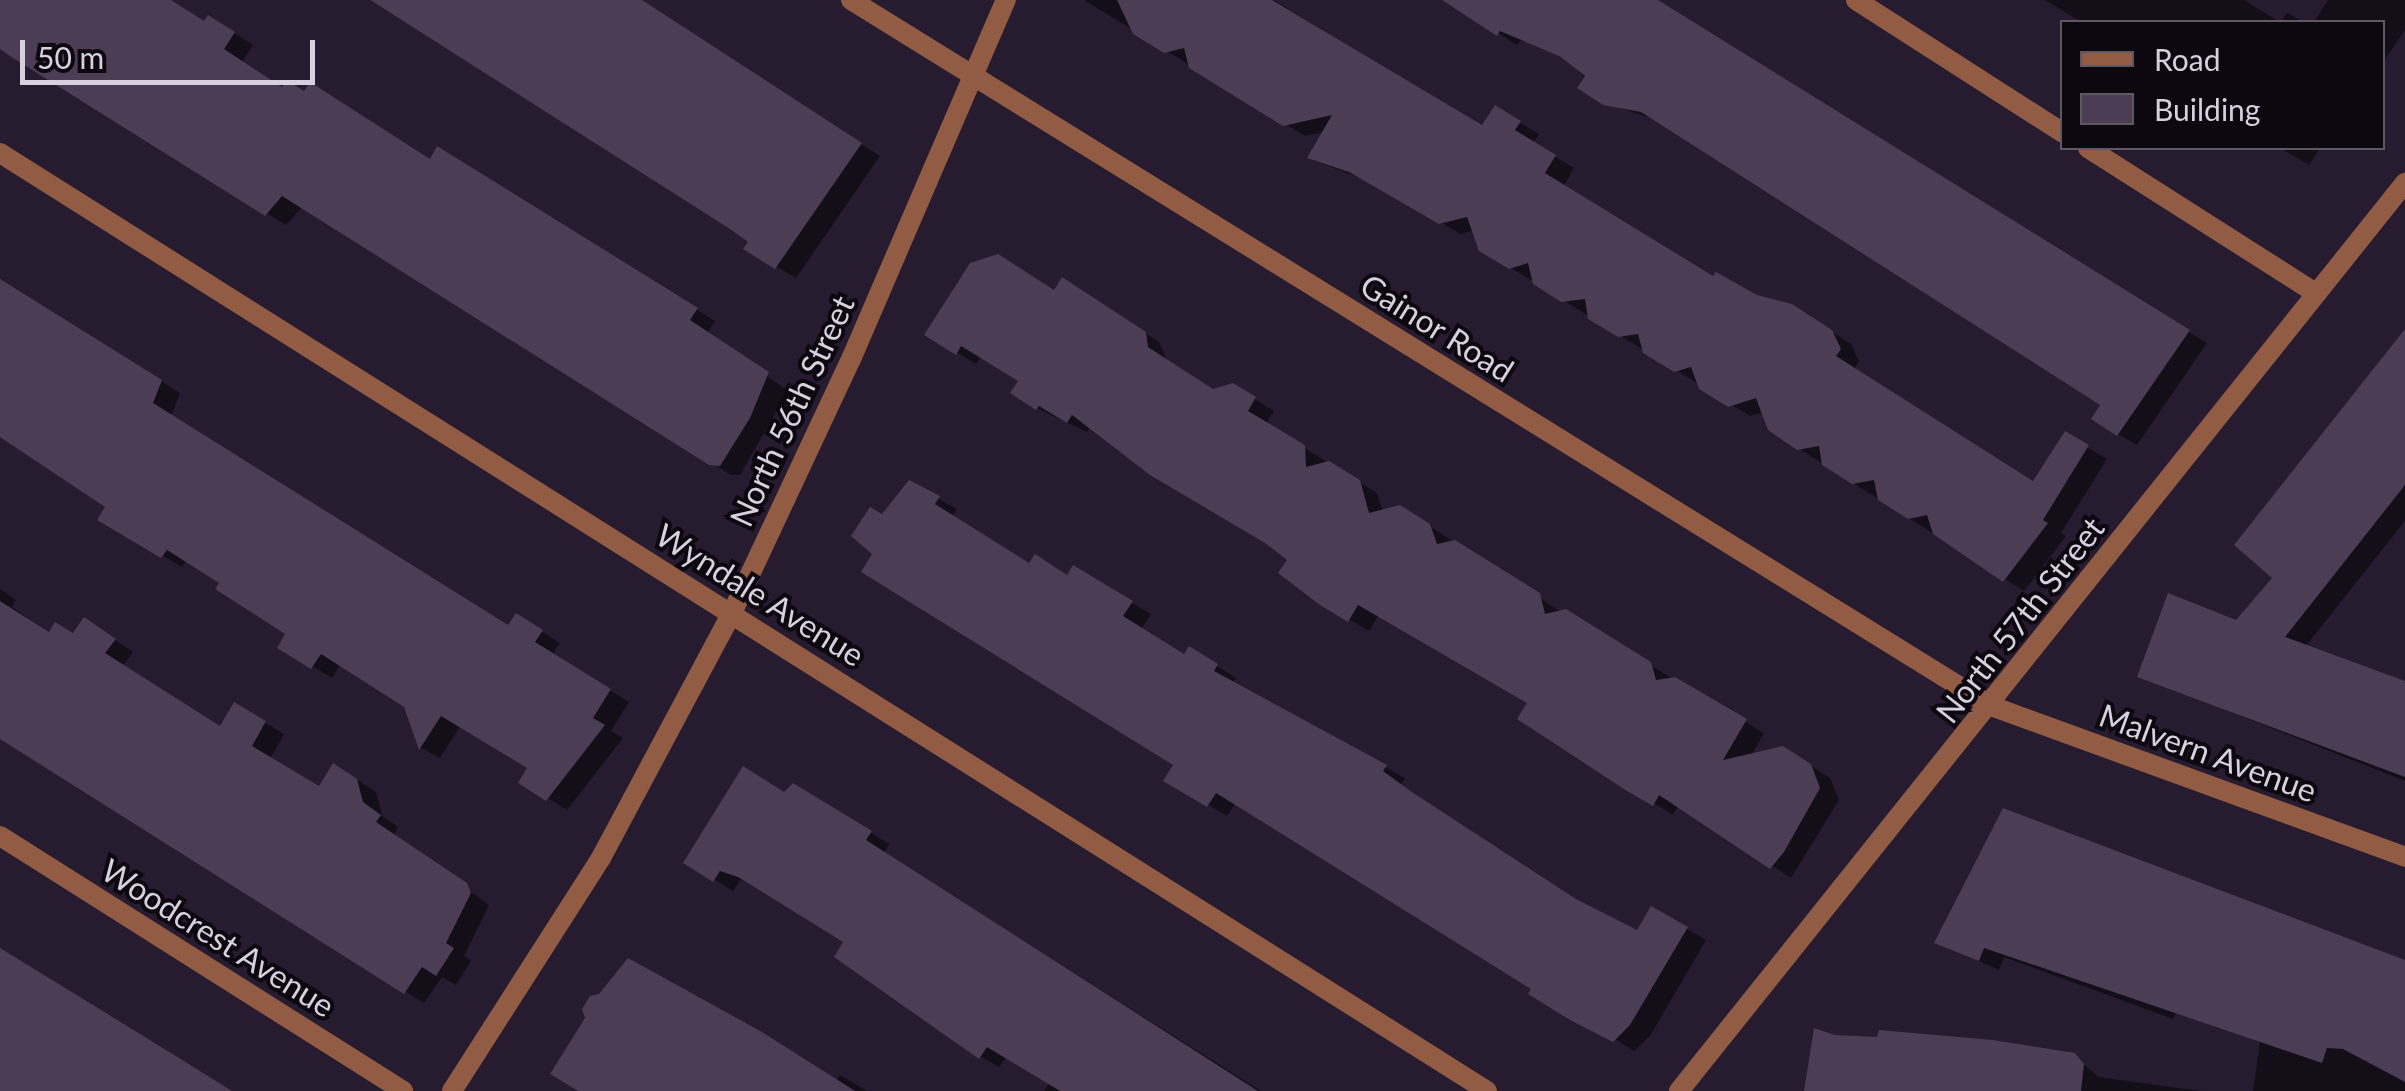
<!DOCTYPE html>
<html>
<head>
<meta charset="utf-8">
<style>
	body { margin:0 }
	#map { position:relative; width:2405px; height:1091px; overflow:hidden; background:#261b2f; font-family:Lato,sans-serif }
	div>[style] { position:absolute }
	.shadow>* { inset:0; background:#0007 }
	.building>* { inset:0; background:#4a3d54 }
	.minor>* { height:20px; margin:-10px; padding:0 10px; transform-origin:10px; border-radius:10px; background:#915b44 }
	.tertiary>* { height:20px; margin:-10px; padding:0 10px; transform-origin:10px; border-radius:10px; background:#915b44 }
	span { translate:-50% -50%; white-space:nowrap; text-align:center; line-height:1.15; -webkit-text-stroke:8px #0d0810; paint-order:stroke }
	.street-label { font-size:32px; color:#d8d0de }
	.legend { position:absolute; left:2060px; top:20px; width:325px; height:130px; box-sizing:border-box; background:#0d0810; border:2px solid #5e5862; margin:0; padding:12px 18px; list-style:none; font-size:30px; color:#d8d0de }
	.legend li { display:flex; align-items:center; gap:20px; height:50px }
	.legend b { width:50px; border:2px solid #5e5862 }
	.scale { position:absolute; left:20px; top:40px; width:295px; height:45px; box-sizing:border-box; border:5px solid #d8d0de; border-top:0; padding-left:12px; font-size:30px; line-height:35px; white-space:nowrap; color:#d8d0de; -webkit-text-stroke:8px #0d0810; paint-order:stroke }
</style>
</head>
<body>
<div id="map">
	<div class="shadow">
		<div style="clip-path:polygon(0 0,169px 0,205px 24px,228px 29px,253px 45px,242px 62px,282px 88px,431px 161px,686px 303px,715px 321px,707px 333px,788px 391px,740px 475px,731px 475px,303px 206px,286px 225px,0 46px)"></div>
		<div style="clip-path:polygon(369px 0,636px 0,880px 156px,796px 278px,747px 249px,751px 242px,732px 227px)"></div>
		<div style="clip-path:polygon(1084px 0,1274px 0,1483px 128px,1496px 108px,1539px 134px,1533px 143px,1574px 168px,1563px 187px,1714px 279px,1812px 319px,1851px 344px,1859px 361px,1854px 369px,2034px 483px,2065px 434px,2107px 459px,2061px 533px,2066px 536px,2024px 591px,1798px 448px,1764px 412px,1750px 416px,1481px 249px,1475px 230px,1461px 234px,1371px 182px,1315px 161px,1328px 131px,1305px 136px)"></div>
		<div style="clip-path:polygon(1446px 0,1656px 0,2207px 343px,2137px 445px,2118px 434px,2104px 404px,1660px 121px,1604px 103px,1571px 61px,1521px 40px,1517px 45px)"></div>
		<div style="clip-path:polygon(2045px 0,2244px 0,2280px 22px,2081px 22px)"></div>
		<div style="clip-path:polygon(2328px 0,2405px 0,2405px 30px,2382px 64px,2382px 22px,2314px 22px)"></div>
		<div style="clip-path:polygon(2287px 13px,2304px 22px,2281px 22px)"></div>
		<div style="clip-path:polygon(2280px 148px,2320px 148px,2309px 165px)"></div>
		<div style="clip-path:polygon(0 281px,180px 393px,171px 416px,510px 628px,536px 628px,560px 643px,552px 655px,629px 702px,611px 731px,623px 738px,567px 810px,522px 782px,530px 767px,461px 725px,440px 758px,421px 748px,406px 705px,341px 663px,332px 678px,280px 647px,289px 633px,222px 582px,187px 559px,182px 567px,100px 519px,108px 507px,0 435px)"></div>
		<div style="clip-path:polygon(1082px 291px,1159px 342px,1167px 361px,1214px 391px,1233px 386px,1274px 411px,1266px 424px,1377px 493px,1383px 512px,1420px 520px,1561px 612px,1764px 733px,1751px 756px,1782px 749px,1830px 778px,1839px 800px,1791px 878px,1679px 805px,1673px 815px,1520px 719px,1531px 702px,1379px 614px,1369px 631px,1322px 603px,1290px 559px,1090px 426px,1087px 432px,1037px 408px,1021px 380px,981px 356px,976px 364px,927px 334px,1056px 292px)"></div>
		<div style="clip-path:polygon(2405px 335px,2405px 521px,2305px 647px,2405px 684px,2405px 781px,2140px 676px,2237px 623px,2276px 578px)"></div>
		<div style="clip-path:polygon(910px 483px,957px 509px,952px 517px,1030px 566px,1068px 577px,1074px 569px,1151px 614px,1141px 629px,1185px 657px,1189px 649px,1236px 678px,1232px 683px,1405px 778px,1401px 784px,1432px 806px,1586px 907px,1638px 934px,1652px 909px,1706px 940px,1650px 1036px,1634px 1051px,1236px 802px,1227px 816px,1166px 780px,1176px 764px,875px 553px,883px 517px)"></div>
		<div style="clip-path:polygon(0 589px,16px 600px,12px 607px,51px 634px,104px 632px,133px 652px,123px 666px,222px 728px,235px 705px,284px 734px,270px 759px,320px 789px,353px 777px,376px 792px,382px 816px,398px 827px,394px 835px,489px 905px,464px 956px,471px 961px,456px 985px,442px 977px,424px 1003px,0 737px)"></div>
		<div style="clip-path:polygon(785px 794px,813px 797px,889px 844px,884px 853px,1261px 1091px,1044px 1091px,1050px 1082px,1007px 1056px,999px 1067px,980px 1056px,846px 941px,757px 885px,740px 880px,733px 891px,686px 862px)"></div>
		<div style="clip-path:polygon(1937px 942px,2405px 962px,2405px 1091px,2253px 1091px,2260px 1042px,2176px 1012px,2173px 1019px,2004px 957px,1999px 970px)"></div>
		<div style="clip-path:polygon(600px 997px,836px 1082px,840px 1075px,867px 1091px,582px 1091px)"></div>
		<div style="clip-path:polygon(1835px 1037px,2074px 1055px,2098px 1077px,2201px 1091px,1807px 1091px)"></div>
	</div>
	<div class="building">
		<div style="clip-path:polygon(0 0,171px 0,204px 21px,208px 15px,235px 32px,224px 49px,282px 87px,286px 80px,304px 91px,310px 82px,430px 159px,437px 146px,698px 308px,690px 320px,769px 372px,750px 418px,720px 466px,709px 465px,282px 196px,265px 216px,13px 58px,0 49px)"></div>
		<div style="clip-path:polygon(370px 0,642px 0,862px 143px,775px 269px,743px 249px,748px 242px,730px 229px)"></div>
		<div style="clip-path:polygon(1117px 0,1272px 0,1482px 125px,1495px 105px,1521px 121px,1515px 130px,1556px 155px,1545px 173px,1713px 276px,1716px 272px,1757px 295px,1792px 304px,1832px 330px,1841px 349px,1836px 356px,2033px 481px,2065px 431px,2089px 445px,2043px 520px,2048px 523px,2003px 582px,1933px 534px,1927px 515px,1908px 519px,1878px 500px,1874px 480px,1852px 484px,1822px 465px,1819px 446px,1797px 450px,1768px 430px,1756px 398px,1728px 407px,1699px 389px,1691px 367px,1674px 372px,1643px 353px,1638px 334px,1618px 337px,1588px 319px,1585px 299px,1561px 302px,1533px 284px,1528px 263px,1509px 269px,1479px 251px,1467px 217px,1439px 224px,1349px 172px,1307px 158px,1332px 115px,1283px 126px,1189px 68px,1184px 48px,1164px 53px,1133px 34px)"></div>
		<div style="clip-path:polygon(1442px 0,1658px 0,2190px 330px,2117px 436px,2091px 419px,2100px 405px,1641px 112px,1603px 105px,1577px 88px,1585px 76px,1561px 57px,1500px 31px,1497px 36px)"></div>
		<div style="clip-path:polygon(998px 254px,1054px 290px,1062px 277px,1146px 332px,1148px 347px,1213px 389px,1233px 383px,1256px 397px,1248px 411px,1305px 445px,1306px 467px,1329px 461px,1360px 480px,1369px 513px,1400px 505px,1430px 524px,1437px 544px,1455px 540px,1540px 593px,1545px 614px,1566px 609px,1651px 662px,1656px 680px,1675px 677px,1747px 719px,1723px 760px,1783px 746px,1811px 764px,1820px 788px,1784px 852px,1770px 869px,1659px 795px,1653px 806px,1627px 791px,1517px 719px,1527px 703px,1358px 605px,1348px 622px,1320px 605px,1278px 573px,1287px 560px,1265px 543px,1150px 475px,1072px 415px,1067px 423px,1039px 406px,1036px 410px,1010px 393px,1018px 381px,961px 346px,956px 355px,924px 335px,970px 263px)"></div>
		<div style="clip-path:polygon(0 279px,162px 380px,153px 403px,508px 625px,516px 613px,543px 630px,535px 642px,611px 689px,593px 718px,605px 725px,546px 801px,518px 783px,527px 768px,441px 716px,419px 750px,404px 707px,321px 654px,311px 669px,277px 648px,285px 634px,215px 589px,219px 583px,167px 550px,161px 558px,97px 520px,105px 507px,0 437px)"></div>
		<div style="clip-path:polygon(2405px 329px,2405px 485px,2285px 637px,2405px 681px,2405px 777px,2137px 677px,2168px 593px,2236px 620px,2272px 578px,2234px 545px)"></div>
		<div style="clip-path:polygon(909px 480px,940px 496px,935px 504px,1029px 563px,1035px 554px,1067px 575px,1073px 565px,1133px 601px,1123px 616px,1184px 654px,1189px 646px,1218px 664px,1214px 671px,1387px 765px,1383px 771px,1412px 792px,1576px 899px,1637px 930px,1651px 906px,1688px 927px,1630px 1025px,1613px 1042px,1570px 1020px,1528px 994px,1531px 989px,1216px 793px,1207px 807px,1163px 781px,1173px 765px,861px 572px,872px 554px,851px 536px,870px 507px,882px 514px)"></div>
		<div style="clip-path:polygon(0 601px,49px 632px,55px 622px,73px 633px,84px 617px,116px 639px,105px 653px,220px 726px,234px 702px,266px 721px,252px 746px,319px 786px,333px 763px,357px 779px,363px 802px,381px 815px,376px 822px,467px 883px,471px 893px,446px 943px,454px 948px,436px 976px,422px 967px,404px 994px,0 739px)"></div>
		<div style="clip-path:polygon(743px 766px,784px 792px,793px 783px,872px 831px,866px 840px,1258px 1091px,1060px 1091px,987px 1047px,979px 1059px,834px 957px,843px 942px,738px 877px,720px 871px,713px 882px,683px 863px)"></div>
		<div style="clip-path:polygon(2003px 808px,2405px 960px,2405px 1082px,2343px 1049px,2327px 1048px,2322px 1063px,1984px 948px,1979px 961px,1934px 943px)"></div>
		<div style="clip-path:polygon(0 948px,171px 1053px,232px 1091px,0 1091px)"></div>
		<div style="clip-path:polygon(628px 958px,762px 1032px,855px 1091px,578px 1091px,550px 1074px,585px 1018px,582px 1009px,590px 996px,599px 994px)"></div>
		<div style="clip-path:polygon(1814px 1028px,1835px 1035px,1877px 1037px,1879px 1030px,1993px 1040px,2075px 1053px,2084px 1064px,2081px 1091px,1804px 1091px)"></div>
	</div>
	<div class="minor">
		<div style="left:851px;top:0;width:1341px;rotate:31.77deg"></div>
		<div style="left:1991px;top:706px;width:441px;rotate:20deg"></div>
		<div style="left:1856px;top:0;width:245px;rotate:32.7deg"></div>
		<div style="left:2088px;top:148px;width:270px;rotate:32.5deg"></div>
		<div style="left:0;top:153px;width:1758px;rotate:32.24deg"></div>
		<div style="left:0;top:836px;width:477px;rotate:32.3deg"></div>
		<div style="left:452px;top:1091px;width:277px;rotate:-57.4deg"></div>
		<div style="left:601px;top:858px;width:278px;rotate:-61.9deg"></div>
		<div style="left:732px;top:613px;width:283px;rotate:-64.9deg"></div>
		<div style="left:852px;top:357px;width:389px;rotate:-66.7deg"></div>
	</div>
	<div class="tertiary">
		<div style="left:1679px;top:1091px;width:1163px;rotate:-51.36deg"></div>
	</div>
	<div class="street-label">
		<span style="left:1437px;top:328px;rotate:32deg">Gainor Road</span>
		<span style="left:792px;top:411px;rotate:-65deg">North 56th Street</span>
		<span style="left:760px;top:595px;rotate:32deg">Wyndale Avenue</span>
		<span style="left:2020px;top:620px;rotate:-52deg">North 57th Street</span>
		<span style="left:2208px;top:753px;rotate:20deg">Malvern Avenue</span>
		<span style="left:218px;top:938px;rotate:32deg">Woodcrest Avenue</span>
	</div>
	<ul class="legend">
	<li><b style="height:12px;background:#915b44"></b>Road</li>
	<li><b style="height:28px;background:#4a3d54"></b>Building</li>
	</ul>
	<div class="scale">50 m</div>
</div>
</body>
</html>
